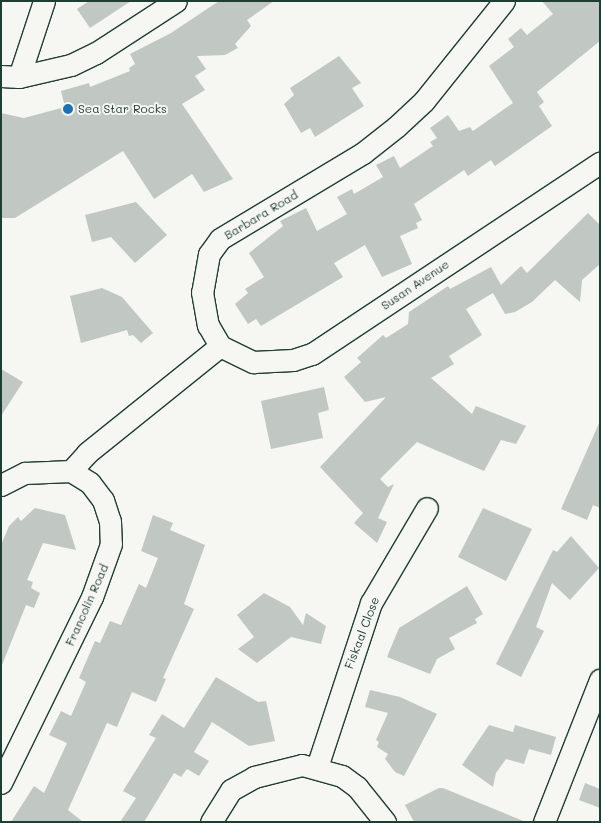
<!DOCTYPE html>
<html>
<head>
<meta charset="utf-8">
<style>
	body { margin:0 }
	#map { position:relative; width:601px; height:823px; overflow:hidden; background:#f6f6f2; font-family:Mali,sans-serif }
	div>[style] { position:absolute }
	.building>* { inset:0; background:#c1c8c3 }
	.roads { filter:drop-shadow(1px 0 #1f3d34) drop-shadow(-1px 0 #1f3d34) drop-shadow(0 1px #1f3d34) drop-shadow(0 -1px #1f3d34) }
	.minor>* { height:21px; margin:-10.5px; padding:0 10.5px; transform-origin:10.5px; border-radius:10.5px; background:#f6f6f2 }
	.dots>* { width:14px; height:14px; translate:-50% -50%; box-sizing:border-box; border:2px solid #f6f6f2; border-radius:50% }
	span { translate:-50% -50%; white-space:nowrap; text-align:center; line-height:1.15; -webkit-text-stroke:4px #f6f6f2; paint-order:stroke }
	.poi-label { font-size:12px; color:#1f3d34 }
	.left { translate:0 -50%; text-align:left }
	.street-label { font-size:12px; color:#1f3d34 }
	.frame { position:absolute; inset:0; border:2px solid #1f3d34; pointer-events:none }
</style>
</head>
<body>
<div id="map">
	<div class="building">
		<div style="clip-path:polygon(89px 1px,131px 1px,90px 28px,77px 9px)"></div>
		<div style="clip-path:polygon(219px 1px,274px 1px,247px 20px,251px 26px,235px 44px,238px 48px,225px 55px,197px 56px,206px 69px,195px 76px,205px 90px,182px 104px,233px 179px,204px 192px,192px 174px,154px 199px,123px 151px,15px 218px,1px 218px,1px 113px,24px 118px,65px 107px,61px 91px,89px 83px,90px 87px,130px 71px,129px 68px,135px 64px,130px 54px,171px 33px)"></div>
		<div style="clip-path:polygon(542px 1px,600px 1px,600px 41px,537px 92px,544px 102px,539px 106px,552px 126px,495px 166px,491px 160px,468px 176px,464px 170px,414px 204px,422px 220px,416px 223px,418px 228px,400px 236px,412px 264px,382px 277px,365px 245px,334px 263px,343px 277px,261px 326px,256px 319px,248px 324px,235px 304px,248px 293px,245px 289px,264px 277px,249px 253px,283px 226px,280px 221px,306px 208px,317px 231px,347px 214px,337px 197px,352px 189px,354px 194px,383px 177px,376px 165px,394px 156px,400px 168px,433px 146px,430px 142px,437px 138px,430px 128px,448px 115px,459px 131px,470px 127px,473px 131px,513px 103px,489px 66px,514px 47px,508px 39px,521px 28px,527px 35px,553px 14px)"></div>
		<div style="clip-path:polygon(339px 56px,361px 83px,352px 88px,364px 106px,315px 137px,310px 128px,301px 133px,284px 104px,294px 95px,290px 88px)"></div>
		<div style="clip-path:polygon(136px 202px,167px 235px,135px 263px,111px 237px,92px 242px,85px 215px)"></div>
		<div style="clip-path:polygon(588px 213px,600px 225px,600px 264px,582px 280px,580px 302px,555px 280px,532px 302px,515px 312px,505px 314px,493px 293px,466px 309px,482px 335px,449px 356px,454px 364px,431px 378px,472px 414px,476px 406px,526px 426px,516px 444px,501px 440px,484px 471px,417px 442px,380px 479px,388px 487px,394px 484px,378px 518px,387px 522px,377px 543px,354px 523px,363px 513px,320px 467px,386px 397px,365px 402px,344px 377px,361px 362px,357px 358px,383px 335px,386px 338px,408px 324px,409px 312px,448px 286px,450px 289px,491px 267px,501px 285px,521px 266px,527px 273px)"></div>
		<div style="clip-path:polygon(102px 288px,122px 297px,153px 333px,141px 343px,133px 335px,129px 336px,127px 330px,81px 343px,70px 296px)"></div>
		<div style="clip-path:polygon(1px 369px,23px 382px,1px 416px)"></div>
		<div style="clip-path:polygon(324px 387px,329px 410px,318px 413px,323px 438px,271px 449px,261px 401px)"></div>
		<div style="clip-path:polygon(600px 421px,600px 508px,593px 505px,587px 520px,561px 509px)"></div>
		<div style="clip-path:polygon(35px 508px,65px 515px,76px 550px,43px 543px,27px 580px,33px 582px,31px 588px,40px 593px,34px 608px,26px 605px,2px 665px,1px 545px,9px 526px,18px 517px,21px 521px)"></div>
		<div style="clip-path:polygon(483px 508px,532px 529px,506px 581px,458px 557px)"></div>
		<div style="clip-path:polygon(153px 515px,173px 523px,170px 530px,205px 545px,184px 604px,194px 609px,163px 678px,166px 679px,156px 702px,132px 692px,117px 727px,107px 723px,68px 810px,83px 822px,11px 822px,34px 786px,44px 793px,67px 743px,49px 735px,61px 711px,71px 716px,86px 682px,79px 678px,95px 641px,100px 643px,110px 621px,121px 625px,139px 584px,146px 588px,158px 558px,141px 551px)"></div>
		<div style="clip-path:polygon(571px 536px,599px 568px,570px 600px,552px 583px,536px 627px,544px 631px,521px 677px,496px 664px,553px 550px,557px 552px)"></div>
		<div style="clip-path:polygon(467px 586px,483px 614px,475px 619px,477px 623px,449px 638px,455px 649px,437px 659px,430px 674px,387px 657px,399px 628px)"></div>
		<div style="clip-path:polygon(264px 593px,290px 607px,303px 625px,306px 613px,326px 626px,321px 644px,291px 637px,257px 663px,238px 649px,254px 637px,237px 615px)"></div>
		<div style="clip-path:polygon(216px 677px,258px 702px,266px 701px,275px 741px,249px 746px,212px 722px,194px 752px,209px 761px,199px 776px,187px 769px,181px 777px,174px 773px,144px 822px,120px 822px,136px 798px,123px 791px,156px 738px,149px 735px,162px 714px,184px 728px)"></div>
		<div style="clip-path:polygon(370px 690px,400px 697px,437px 714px,404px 776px,395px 772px,385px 759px,388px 754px,377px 747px,379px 742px,376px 740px,388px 713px,365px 707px)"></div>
		<div style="clip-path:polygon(489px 725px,513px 732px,515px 725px,556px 737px,551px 755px,529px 749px,524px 764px,506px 759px,496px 773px,493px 787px,462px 765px)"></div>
		<div style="clip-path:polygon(585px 783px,600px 789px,600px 808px,579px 800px)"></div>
		<div style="clip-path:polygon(439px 788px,443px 788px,526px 822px,414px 822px,405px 805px)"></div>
	</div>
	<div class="roads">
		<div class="minor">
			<div style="left:504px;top:1px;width:128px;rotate:128.7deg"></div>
			<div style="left:424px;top:101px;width:38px;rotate:137deg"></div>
			<div style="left:396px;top:127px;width:42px;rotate:141.8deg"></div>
			<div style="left:363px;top:153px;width:167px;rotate:149deg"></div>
			<div style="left:220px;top:239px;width:19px;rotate:126deg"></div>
			<div style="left:209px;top:254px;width:39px;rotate:100deg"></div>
			<div style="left:202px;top:292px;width:34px;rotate:80deg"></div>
			<div style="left:208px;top:325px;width:24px;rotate:60deg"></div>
			<div style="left:220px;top:346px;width:37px;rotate:26deg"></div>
			<div style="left:253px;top:362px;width:40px;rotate:-2.9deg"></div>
			<div style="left:293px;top:360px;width:20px;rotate:-18deg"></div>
			<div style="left:312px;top:354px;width:346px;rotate:-33.6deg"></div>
			<div style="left:1px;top:76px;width:18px;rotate:3deg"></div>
			<div style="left:19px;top:77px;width:53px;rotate:-13deg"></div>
			<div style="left:71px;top:65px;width:28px;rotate:-26deg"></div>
			<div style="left:96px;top:53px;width:95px;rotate:-33deg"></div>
			<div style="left:19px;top:77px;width:80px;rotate:-71.8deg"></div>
			<div style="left:71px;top:471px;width:24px;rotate:-48deg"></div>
			<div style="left:87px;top:453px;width:171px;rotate:-38.8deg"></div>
			<div style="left:1px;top:485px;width:27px;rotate:-27deg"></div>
			<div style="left:25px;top:473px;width:46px;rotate:-2.5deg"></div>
			<div style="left:71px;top:471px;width:22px;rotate:32deg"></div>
			<div style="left:90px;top:483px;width:21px;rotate:53deg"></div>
			<div style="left:103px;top:500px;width:22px;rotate:72deg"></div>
			<div style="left:110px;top:521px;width:23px;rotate:88deg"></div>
			<div style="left:111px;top:544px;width:56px;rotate:109.7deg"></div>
			<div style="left:92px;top:597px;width:207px;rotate:116.1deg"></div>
			<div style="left:317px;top:767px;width:173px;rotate:-71.8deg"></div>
			<div style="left:371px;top:603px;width:110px;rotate:-59.5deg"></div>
			<div style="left:211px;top:822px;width:38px;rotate:-58deg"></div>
			<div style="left:231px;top:790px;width:26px;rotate:-29deg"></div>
			<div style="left:254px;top:777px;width:49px;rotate:-14deg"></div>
			<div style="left:302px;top:765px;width:41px;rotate:15.4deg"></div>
			<div style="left:342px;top:776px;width:19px;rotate:36deg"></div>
			<div style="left:357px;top:787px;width:45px;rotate:51.3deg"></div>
			<div style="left:544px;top:822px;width:153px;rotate:-68.5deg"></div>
		</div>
	</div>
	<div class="dots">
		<div style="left:68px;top:109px;background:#1f6fb2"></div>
	</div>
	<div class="poi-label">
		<span class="left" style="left:78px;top:109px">Sea Star Rocks</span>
	</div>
	<div class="street-label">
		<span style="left:261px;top:215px;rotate:-31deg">Barbara Road</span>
		<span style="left:415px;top:285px;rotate:-34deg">Susan Avenue</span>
		<span style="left:87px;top:605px;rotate:-66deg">Francolin Road</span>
		<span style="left:362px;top:633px;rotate:-69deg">Fiskaal Close</span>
	</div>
	<div class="frame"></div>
</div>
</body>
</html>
